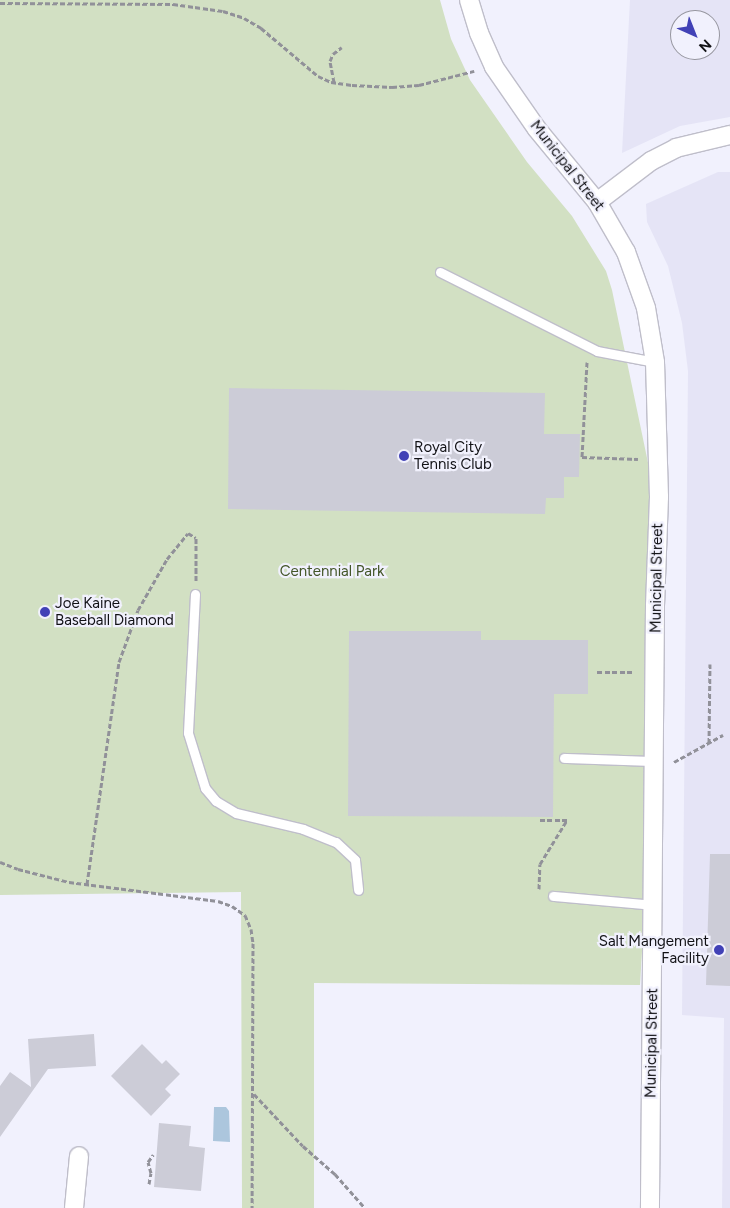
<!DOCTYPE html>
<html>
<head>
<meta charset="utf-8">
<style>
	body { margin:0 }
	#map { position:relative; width:730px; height:1208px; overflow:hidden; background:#f1f1fd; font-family:Figtree,sans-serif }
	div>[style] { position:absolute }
	.built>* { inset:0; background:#e5e4f6 }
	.green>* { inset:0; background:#d2e0c3 }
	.water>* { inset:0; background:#acc6dd }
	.building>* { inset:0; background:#ccccd7 }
	.path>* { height:3px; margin-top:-1.5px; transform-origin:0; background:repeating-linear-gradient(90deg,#919199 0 5px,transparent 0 7.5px) }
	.roads { filter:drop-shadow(1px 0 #bfbeca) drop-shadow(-1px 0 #bfbeca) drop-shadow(0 1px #bfbeca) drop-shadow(0 -1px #bfbeca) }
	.lane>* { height:9px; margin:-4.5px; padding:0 4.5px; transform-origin:4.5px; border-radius:4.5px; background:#fff }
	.street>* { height:18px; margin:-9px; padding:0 9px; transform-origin:9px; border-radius:9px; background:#fff }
	.dots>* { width:14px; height:14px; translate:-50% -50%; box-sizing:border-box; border:2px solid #f1f1fd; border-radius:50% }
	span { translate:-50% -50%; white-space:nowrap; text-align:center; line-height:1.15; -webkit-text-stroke:4.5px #f1f1fd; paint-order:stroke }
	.street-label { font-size:15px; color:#111115 }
	.poi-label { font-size:15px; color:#111115 }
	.left { translate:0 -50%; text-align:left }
	.right { translate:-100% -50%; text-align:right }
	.park-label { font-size:15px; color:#435628 }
	.north { position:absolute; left:670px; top:10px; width:50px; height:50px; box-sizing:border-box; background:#f1f1fd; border:1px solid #9797a0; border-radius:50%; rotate:136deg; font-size:14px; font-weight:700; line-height:20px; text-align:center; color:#111115 }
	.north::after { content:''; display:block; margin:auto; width:18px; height:22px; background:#4141b6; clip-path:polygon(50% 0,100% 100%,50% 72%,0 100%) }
</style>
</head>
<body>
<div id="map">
	<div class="built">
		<div style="clip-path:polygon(evenodd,630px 0,730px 0,730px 117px,680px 126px,622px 153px,630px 0,680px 20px,710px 20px,710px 50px,680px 50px,680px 20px)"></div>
		<div style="clip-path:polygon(718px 172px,730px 172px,730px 1208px,722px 1208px,724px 1018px,682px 1015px,688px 371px,682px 323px,668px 266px,647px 222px,646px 204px)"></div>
	</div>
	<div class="green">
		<div style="clip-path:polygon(0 0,440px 0,451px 39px,470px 80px,527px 162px,572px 216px,606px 271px,612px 290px,666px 549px,640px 985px,314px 983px,314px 1208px,242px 1208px,241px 892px,0 895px)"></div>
	</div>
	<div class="water">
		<div style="clip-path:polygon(214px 1107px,226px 1107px,229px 1111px,230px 1142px,213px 1141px)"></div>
	</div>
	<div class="building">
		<div style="clip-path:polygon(229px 388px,545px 393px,544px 434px,580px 434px,579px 477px,564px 477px,564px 498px,546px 498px,545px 514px,228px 509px)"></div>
		<div style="clip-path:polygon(349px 631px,481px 631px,481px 640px,588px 640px,588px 694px,554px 694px,553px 817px,348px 816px)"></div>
		<div style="clip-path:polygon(710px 854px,730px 854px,730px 986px,706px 985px)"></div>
		<div style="clip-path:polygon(94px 1034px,96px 1066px,48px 1069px,0 1137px,0 1086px,10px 1072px,31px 1087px,28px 1039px)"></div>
		<div style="clip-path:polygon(142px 1044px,162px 1064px,166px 1060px,180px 1074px,165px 1089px,171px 1095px,151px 1116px,111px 1076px)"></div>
		<div style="clip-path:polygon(159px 1123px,191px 1126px,189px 1146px,205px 1148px,201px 1191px,154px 1187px)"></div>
	</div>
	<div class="path">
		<div style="left:0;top:3px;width:173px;rotate:0.3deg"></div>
		<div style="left:173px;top:4px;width:50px;rotate:8deg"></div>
		<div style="left:223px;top:11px;width:22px;rotate:18deg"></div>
		<div style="left:244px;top:18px;width:20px;rotate:30deg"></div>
		<div style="left:261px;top:28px;width:75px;rotate:40.1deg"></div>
		<div style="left:318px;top:76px;width:14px;rotate:25deg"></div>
		<div style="left:331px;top:82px;width:21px;rotate:8deg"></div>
		<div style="left:352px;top:85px;width:40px;rotate:2.9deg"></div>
		<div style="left:392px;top:87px;width:27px;rotate:-4deg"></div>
		<div style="left:419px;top:85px;width:57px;rotate:-14.3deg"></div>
		<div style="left:334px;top:82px;width:21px;rotate:-101deg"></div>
		<div style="left:330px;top:61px;width:8px;rotate:-67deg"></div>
		<div style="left:333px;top:54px;width:11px;rotate:-38deg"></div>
		<div style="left:587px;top:362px;width:95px;rotate:93deg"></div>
		<div style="left:582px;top:457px;width:56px;rotate:2deg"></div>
		<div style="left:597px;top:672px;width:35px"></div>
		<div style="left:709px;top:743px;width:79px;rotate:-89.3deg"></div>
		<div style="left:674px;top:762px;width:56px;rotate:-28.9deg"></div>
		<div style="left:0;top:862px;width:19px;rotate:21deg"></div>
		<div style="left:18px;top:869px;width:53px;rotate:14.3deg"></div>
		<div style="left:69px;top:882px;width:150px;rotate:7.3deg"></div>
		<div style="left:218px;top:901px;width:15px;rotate:20deg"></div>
		<div style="left:232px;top:906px;width:16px;rotate:35deg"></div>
		<div style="left:245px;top:915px;width:15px;rotate:67deg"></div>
		<div style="left:251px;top:929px;width:14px;rotate:82deg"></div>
		<div style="left:253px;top:943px;width:265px;rotate:90.2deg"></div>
		<div style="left:87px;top:884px;width:224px;rotate:-81.8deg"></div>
		<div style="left:119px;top:662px;width:55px;rotate:-69.9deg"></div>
		<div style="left:138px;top:610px;width:59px;rotate:-60.4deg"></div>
		<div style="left:167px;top:559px;width:33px;rotate:-51deg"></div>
		<div style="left:188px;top:533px;width:9px;rotate:32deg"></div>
		<div style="left:196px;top:538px;width:43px;rotate:90deg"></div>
		<div style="left:539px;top:889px;width:25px;rotate:-88deg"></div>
		<div style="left:540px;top:864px;width:52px;rotate:-58.5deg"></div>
		<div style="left:567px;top:820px;width:27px;rotate:180deg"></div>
		<div style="left:254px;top:1094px;width:71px;rotate:46.7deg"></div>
		<div style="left:303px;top:1146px;width:43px;rotate:41.2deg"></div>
		<div style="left:335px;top:1174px;width:45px;rotate:48.6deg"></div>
		<div style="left:149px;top:1184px;width:11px;rotate:-80deg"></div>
		<div style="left:151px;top:1173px;width:11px;rotate:-105deg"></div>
		<div style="left:148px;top:1162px;width:9px;rotate:-54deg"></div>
	</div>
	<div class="roads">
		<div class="lane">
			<div style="left:440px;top:272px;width:176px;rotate:26.7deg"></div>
			<div style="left:597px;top:351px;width:59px;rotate:10.7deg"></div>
			<div style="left:195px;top:594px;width:139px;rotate:92.9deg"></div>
			<div style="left:188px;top:733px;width:58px;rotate:72.8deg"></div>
			<div style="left:205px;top:788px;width:17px;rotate:50deg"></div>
			<div style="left:216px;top:801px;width:23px;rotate:31deg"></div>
			<div style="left:236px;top:813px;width:69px;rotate:13.4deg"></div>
			<div style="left:303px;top:829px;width:35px;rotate:22deg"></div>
			<div style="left:336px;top:842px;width:26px;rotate:43deg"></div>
			<div style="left:355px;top:860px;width:30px;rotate:84deg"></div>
			<div style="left:564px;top:758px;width:90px;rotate:1.9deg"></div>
			<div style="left:553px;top:896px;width:100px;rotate:5.1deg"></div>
		</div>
		<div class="street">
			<div style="left:469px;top:0;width:34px;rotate:73deg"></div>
			<div style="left:479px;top:33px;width:37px;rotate:66deg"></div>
			<div style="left:494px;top:67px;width:75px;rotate:55.3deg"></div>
			<div style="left:537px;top:129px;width:94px;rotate:50.6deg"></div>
			<div style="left:597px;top:202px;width:58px;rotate:59.9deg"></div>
			<div style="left:626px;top:252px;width:59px;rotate:70.3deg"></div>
			<div style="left:646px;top:308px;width:55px;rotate:80.5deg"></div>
			<div style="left:655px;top:362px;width:135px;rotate:88.3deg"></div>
			<div style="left:659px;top:497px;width:108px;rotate:92.1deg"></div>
			<div style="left:655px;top:605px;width:603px;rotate:90.48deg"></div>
			<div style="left:597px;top:202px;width:68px;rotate:-37.2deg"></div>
			<div style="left:651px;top:161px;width:28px;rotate:-27deg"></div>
			<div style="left:676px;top:148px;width:56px;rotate:-13.5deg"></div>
			<div style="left:74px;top:1208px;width:52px;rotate:-84.5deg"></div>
		</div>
	</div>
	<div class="dots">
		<div style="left:404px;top:456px;background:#4141b6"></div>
		<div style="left:45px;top:612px;background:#4141b6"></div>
		<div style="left:719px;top:950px;background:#4141b6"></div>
	</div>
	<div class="street-label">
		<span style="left:567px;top:166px;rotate:52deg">Municipal Street</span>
		<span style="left:657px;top:578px;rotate:-89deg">Municipal Street</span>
		<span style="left:652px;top:1043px;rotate:-89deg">Municipal Street</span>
	</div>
	<div class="poi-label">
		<span class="left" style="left:414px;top:456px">Royal City<br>Tennis Club</span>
		<span class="left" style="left:55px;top:612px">Joe Kaine<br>Baseball Diamond</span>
		<span class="right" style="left:709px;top:950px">Salt Mangement<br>Facility</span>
	</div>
	<div class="park-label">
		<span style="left:332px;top:572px">Centennial Park</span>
	</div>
	<div class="north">N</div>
</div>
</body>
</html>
